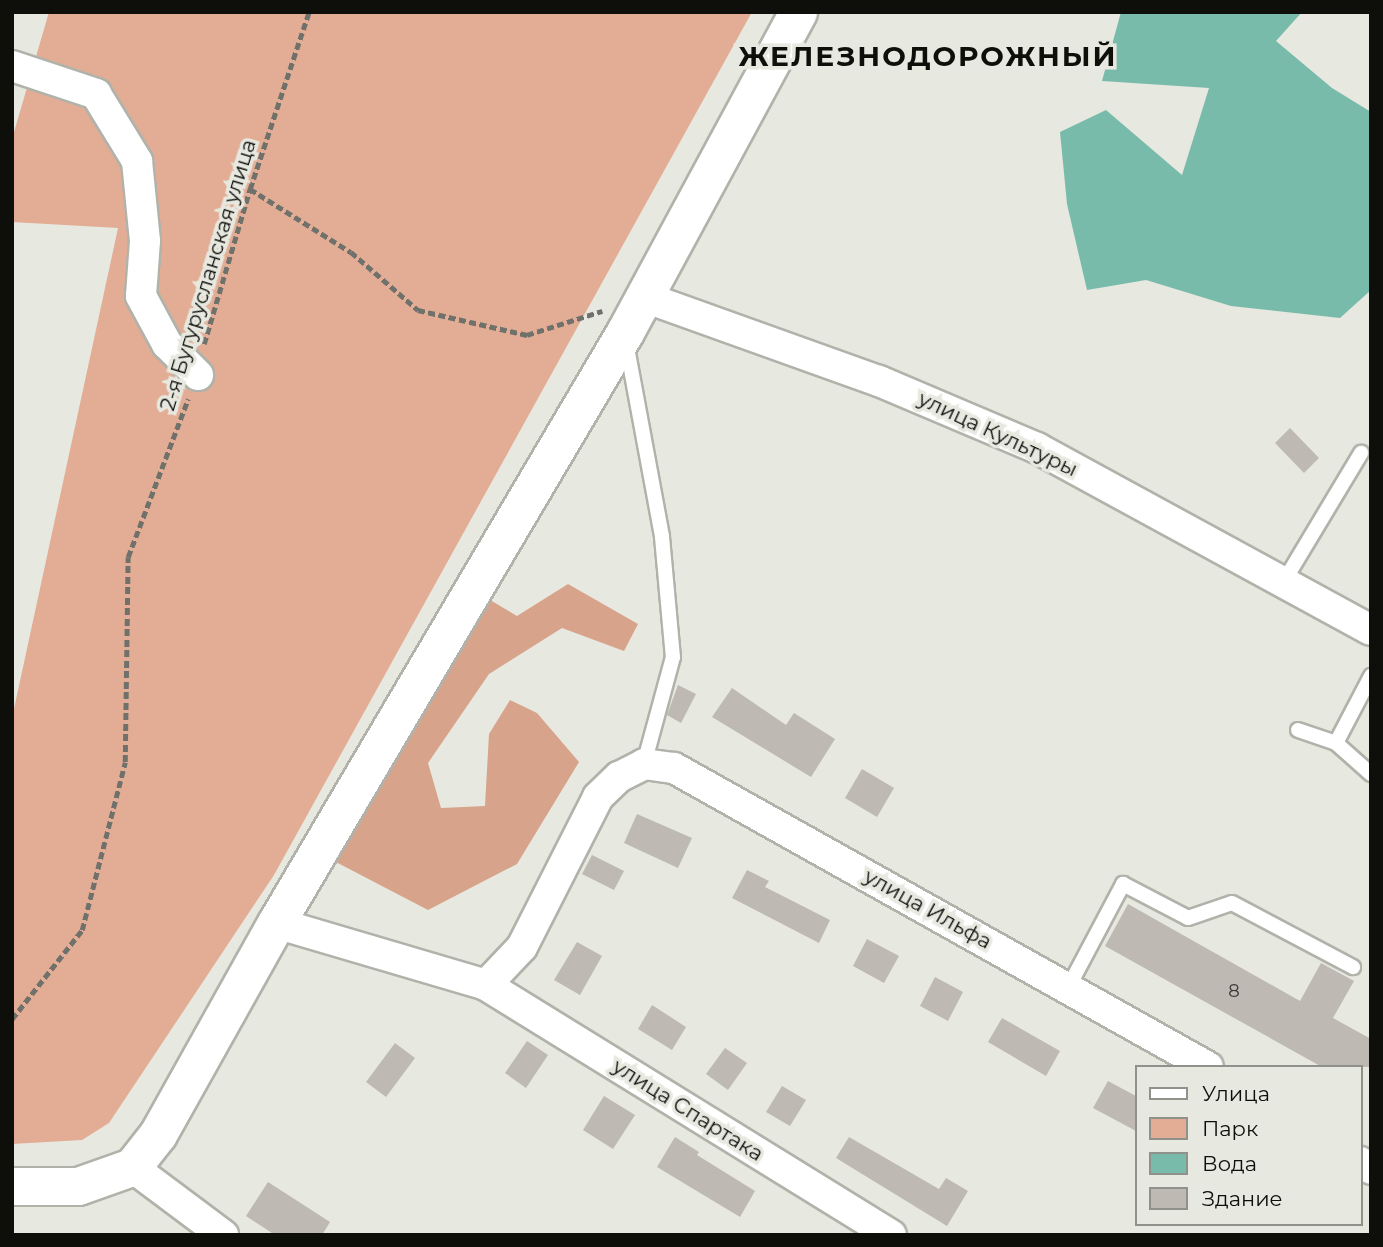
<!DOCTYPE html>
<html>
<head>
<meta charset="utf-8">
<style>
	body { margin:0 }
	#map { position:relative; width:1383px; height:1247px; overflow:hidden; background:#e7e8df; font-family:Montserrat,sans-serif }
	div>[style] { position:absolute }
	.green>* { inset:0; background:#e3ad95 }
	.forest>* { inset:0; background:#d8a38b }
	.water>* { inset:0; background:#79bbab }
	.building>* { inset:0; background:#beb9b2 }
	.path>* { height:4.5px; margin-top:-2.25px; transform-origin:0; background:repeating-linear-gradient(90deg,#70716b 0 7px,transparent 0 10.5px) }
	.roads { filter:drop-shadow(2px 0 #b1b2aa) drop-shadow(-2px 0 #b1b2aa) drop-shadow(0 2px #b1b2aa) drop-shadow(0 -2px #b1b2aa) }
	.service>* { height:14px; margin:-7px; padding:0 7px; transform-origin:7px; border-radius:7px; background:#fff }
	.minor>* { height:30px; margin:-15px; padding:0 15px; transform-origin:15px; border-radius:15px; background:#fff }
	.tertiary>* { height:37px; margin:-18.5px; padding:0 18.5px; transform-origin:18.5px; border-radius:18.5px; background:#fff }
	span { translate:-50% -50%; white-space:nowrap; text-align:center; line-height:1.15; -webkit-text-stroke:7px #e7e8df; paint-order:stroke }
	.number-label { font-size:18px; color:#3a3935 }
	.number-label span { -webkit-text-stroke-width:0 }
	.street-label { font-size:21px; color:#0e0e0b }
	.district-label { font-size:28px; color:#0e0e0b; font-weight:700; letter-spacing:2px }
	.frame { position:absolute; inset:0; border:14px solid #0e0e0b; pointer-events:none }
	.legend { position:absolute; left:1135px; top:1065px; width:228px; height:161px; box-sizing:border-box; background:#e7e8df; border:2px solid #90918a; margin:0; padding:9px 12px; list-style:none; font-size:21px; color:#0e0e0b }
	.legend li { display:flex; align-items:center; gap:14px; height:35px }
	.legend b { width:35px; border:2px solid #90918a }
</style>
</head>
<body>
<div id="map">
	<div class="green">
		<div style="clip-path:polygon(49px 12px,752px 12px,274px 875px,109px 1123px,82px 1140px,12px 1144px,12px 718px,118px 228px,12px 222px,12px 139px)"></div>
	</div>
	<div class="forest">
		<div style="clip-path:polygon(568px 584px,638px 624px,624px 651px,562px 628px,489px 674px,428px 763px,441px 808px,485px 806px,489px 734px,510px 700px,537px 713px,579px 762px,517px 864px,428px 910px,332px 860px,485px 597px,517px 616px)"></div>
	</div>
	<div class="water">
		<div style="clip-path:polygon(1121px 12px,1302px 12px,1276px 41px,1332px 88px,1371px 112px,1371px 290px,1340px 318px,1231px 306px,1146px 280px,1087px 290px,1067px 204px,1060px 132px,1106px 110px,1182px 175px,1209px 88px,1102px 81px)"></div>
	</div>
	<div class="building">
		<div style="clip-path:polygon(1290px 428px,1319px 458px,1304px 473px,1275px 443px)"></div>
		<div style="clip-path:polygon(678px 685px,696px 694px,681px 723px,667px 715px)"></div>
		<div style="clip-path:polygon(732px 688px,786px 725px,794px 713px,835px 739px,811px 777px,712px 717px)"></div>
		<div style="clip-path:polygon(862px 769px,894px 788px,877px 817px,845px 798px)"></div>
		<div style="clip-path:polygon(637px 814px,692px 838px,678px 868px,624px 843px)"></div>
		<div style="clip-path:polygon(592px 855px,624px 871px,614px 890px,582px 874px)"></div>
		<div style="clip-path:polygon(747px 870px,769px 881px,765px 887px,830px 920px,819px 943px,732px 898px)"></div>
		<div style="clip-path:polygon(1128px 904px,1300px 1001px,1321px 963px,1354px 981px,1333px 1018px,1371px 1039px,1371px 1067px,1322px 1067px,1105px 946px)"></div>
		<div style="clip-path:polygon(867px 939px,899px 956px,884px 983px,853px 966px)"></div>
		<div style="clip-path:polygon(577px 942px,602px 956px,580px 995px,554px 980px)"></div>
		<div style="clip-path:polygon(935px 977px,963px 992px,948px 1021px,920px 1006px)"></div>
		<div style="clip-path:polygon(652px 1005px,686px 1027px,672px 1050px,638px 1029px)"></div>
		<div style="clip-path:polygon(1002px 1018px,1060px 1051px,1046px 1076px,988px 1042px)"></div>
		<div style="clip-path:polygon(527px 1041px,548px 1055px,526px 1088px,505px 1073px)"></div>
		<div style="clip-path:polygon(395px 1043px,415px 1058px,386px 1097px,366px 1082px)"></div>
		<div style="clip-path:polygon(725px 1048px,747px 1063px,728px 1090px,706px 1074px)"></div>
		<div style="clip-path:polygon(1108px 1081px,1136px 1096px,1136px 1131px,1093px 1108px)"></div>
		<div style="clip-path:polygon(782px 1086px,806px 1100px,790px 1126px,766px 1112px)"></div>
		<div style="clip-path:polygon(604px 1096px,635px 1115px,613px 1149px,583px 1130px)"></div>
		<div style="clip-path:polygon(675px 1137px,699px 1152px,697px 1155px,755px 1191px,740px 1217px,657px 1167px)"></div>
		<div style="clip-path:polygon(849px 1137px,939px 1189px,946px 1178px,968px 1191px,947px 1226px,836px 1158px)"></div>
		<div style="clip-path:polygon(268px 1182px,330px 1222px,322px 1235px,275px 1235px,246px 1216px)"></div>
	</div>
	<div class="path">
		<div style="left:250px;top:189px;width:119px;rotate:32deg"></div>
		<div style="left:351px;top:252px;width:89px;rotate:40.9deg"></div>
		<div style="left:418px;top:310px;width:112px;rotate:12.9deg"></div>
		<div style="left:527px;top:335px;width:79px;rotate:-17.7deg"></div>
		<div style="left:204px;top:344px;width:162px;rotate:-73.5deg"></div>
		<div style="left:250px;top:189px;width:187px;rotate:-71.6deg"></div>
		<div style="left:12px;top:1019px;width:113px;rotate:-51.8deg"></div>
		<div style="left:82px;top:930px;width:173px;rotate:-75.6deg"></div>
		<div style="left:125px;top:762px;width:205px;rotate:-89.2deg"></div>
		<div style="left:128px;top:557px;width:169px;rotate:-69.2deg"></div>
	</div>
	<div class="roads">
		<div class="service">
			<div style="left:626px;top:342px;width:198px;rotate:79.5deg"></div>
			<div style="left:662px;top:537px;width:121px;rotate:84.8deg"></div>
			<div style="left:673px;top:657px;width:111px;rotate:105.2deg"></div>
			<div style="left:1283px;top:583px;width:152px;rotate:-59deg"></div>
			<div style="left:1298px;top:730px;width:40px;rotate:18.9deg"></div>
			<div style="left:1336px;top:743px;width:47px;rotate:41.5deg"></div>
			<div style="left:1336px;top:743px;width:76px;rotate:-62.4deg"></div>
			<div style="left:1068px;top:988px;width:118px;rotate:-62.1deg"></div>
			<div style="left:1123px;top:884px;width:73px;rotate:27.6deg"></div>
			<div style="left:1188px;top:918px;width:46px;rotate:-18.8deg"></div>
			<div style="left:1232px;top:903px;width:137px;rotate:27.9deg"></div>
		</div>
		<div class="minor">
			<div style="left:12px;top:66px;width:89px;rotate:18.4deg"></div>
			<div style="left:96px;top:94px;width:79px;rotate:58.5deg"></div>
			<div style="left:137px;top:161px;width:80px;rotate:84.3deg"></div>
			<div style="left:145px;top:241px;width:55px;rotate:94.2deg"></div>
			<div style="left:141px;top:296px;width:55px;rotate:61.6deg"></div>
			<div style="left:167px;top:344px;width:44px;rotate:45deg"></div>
			<div style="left:644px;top:297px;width:250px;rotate:19.7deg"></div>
			<div style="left:879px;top:381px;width:172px;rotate:23deg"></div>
			<div style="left:1037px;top:448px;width:380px;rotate:28.6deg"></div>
			<div style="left:276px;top:923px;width:219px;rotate:16.4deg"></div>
			<div style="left:486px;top:985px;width:52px;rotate:-46.5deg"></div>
			<div style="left:522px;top:947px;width:168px;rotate:-63.1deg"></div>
			<div style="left:598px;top:797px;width:29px;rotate:-44deg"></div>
			<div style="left:619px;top:777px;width:28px;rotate:-27deg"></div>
			<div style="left:644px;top:764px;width:30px;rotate:8deg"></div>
			<div style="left:674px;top:768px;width:612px;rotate:29.25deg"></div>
			<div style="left:486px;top:985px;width:476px;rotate:31.7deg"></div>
			<div style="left:1360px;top:1162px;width:13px;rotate:32deg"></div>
			<div style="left:132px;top:1167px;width:114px;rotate:36.8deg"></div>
		</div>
		<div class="tertiary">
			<div style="left:12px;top:1186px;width:66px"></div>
			<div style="left:78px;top:1186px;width:57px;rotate:-19.4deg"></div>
			<div style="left:132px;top:1167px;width:42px;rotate:-51.8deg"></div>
			<div style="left:158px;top:1134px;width:242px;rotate:-60.8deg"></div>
			<div style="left:276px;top:923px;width:686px;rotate:-59.44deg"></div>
			<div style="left:625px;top:332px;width:364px;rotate:-61.6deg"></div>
		</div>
	</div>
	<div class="number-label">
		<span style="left:1234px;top:991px">8</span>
	</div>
	<div class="street-label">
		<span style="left:208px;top:275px;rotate:-73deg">2-я Бугурусланская улица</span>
		<span style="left:998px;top:434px;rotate:25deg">улица Культуры</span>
		<span style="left:928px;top:909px;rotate:29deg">улица Ильфа</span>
		<span style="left:688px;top:1110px;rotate:32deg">улица Спартака</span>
	</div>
	<div class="district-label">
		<span style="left:928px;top:56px">ЖЕЛЕЗНОДОРОЖНЫЙ</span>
	</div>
	<div class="frame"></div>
	<ul class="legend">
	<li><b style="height:9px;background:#fff"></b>Улица</li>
	<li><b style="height:19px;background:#e3ad95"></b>Парк</li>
	<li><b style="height:19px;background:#79bbab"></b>Вода</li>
	<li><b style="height:19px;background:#beb9b2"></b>Здание</li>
	</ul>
</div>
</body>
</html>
